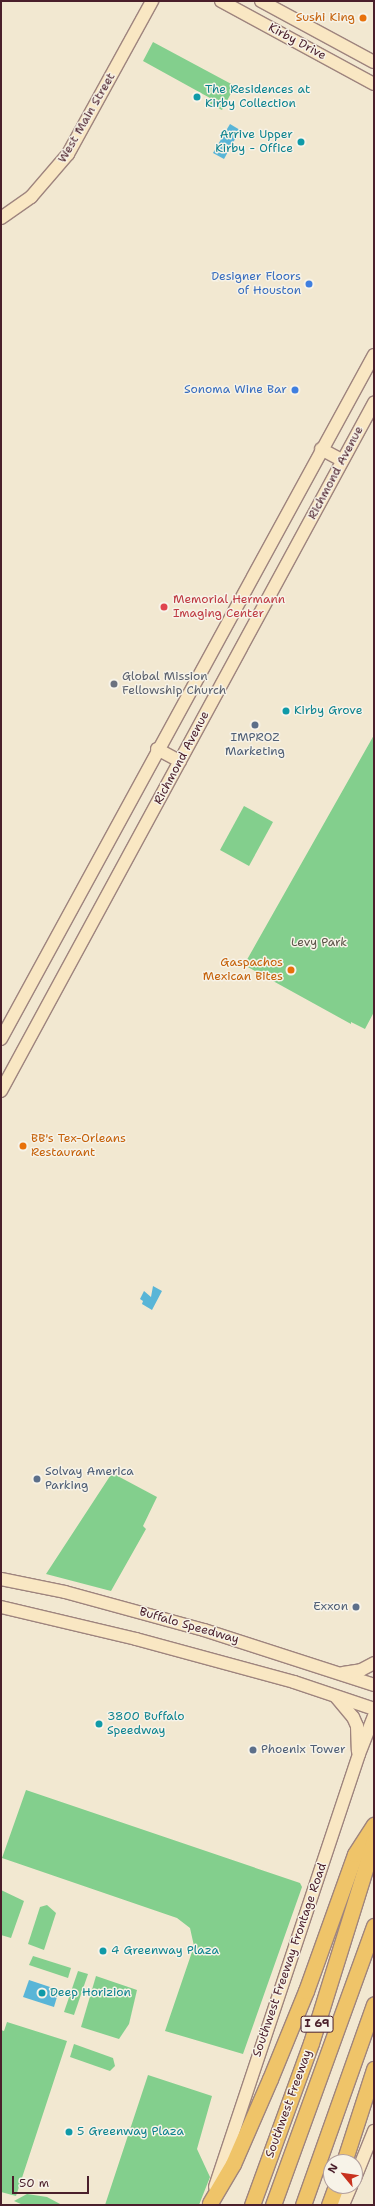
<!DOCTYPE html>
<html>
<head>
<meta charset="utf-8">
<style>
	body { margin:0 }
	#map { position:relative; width:375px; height:2206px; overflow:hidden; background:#f2e8d1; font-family:"Shantell Sans",sans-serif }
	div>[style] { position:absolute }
	.green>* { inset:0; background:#83cf8d }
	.water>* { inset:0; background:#59b5d7 }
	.roads { filter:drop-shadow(1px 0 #9e847e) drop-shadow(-1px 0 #9e847e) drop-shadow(0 1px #9e847e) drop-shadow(0 -1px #9e847e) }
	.secondary>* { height:12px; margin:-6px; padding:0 6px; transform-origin:6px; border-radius:6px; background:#f9e7c3 }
	.highway>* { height:15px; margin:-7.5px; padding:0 7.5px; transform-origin:7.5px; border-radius:7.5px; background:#efc469 }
	.dots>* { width:11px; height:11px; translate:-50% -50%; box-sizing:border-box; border:2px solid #f7f3e8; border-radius:50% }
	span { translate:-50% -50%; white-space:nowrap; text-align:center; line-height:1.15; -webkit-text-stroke:3px #f7f3e8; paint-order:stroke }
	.shield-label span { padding:1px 3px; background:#f7f3e8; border:1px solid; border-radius:3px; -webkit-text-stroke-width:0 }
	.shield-label { font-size:11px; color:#4a1f2b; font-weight:700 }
	.food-label { font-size:12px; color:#c56008 }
	.right { translate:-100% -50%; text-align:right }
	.left { translate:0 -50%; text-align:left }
	.street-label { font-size:12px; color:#4a1f2b }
	.culture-label { font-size:12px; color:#0d838f }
	.shop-label { font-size:12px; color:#366cbe }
	.health-label { font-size:12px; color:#be3a42 }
	.worship-label { font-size:12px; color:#5b616d }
	.service-label { font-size:12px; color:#4e5e75 }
	.park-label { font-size:12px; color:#5b5448 }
	.frame { position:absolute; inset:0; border:2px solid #4a1f2b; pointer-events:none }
	.north { position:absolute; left:323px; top:2154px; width:40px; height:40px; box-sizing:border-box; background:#f7f3e8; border:1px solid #b29e9c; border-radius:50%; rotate:299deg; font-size:11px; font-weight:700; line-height:16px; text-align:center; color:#4a1f2b }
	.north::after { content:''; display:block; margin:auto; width:14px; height:18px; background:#c8321e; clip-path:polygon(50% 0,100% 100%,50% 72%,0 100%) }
	.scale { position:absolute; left:12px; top:2176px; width:77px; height:18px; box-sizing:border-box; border:2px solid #4a1f2b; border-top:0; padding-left:5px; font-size:12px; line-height:14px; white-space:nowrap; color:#4a1f2b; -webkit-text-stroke:3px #f7f3e8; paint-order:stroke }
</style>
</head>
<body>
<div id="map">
	<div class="green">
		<div style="clip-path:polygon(153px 42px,235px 86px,222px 110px,208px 103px,210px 98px,143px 61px)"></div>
		<div style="clip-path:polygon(374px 735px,374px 1012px,365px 1029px,351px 1022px,351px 1024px,244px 965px)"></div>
		<div style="clip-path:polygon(244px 806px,273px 822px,249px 866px,220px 850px)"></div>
		<div style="clip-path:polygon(112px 1473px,157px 1497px,143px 1526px,146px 1529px,111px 1591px,46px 1574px)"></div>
		<div style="clip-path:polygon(26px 1790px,300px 1883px,302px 1887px,243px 2054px,165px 2031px,194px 1946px,190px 1928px,177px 1918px,2px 1858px)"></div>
		<div style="clip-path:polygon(1px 1890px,24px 1901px,11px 1938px,1px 1935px)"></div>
		<div style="clip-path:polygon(47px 1905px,56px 1913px,44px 1950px,28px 1944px,40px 1907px)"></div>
		<div style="clip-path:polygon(33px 1956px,71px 1968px,68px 1978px,29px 1965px)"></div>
		<div style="clip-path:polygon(78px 1971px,88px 1974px,74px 2015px,64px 2012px)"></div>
		<div style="clip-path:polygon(96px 1976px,137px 1990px,129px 2024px,119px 2039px,81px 2027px)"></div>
		<div style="clip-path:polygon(7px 2022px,67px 2041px,16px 2196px,1px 2192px,1px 2030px,4px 2031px)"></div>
		<div style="clip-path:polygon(74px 2044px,113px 2058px,115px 2066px,110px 2071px,70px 2057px)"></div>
		<div style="clip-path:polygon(148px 2075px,212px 2096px,197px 2149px,210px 2177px,199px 2205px,105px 2205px)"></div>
		<div style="clip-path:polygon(27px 2194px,47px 2197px,62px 2205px,23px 2205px,14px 2201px)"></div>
	</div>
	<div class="water">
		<div style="clip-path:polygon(230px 124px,240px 130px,224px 159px,213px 153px)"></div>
		<div style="clip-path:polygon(153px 1286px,162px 1291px,152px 1310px,142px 1304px,143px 1301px,140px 1299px,144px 1291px,151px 1297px)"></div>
		<div style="clip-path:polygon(29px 1980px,59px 1990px,54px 2007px,23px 1997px)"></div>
	</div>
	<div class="roads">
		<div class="secondary">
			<div style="left:221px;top:1px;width:174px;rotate:28.5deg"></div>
			<div style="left:261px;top:1px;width:128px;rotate:28.4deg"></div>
			<div style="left:1px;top:218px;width:37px;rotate:-35deg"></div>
			<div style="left:31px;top:197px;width:57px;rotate:-49.3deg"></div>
			<div style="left:68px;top:154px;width:175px;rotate:-61.2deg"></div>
			<div style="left:321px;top:449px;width:24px;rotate:28deg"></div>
			<div style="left:157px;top:749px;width:26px;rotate:28deg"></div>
			<div style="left:1px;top:1039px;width:779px;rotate:-61.4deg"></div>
			<div style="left:1px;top:1091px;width:783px;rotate:-61.54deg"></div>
			<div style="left:1px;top:1579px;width:65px;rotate:11.5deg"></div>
			<div style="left:65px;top:1592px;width:144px;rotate:15.3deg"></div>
			<div style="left:204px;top:1630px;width:179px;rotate:17.9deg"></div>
			<div style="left:1px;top:1607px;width:139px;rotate:13.3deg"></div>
			<div style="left:136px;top:1639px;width:164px;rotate:15.2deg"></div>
			<div style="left:294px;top:1682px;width:84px;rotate:18.6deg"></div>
			<div style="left:343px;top:1673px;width:18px;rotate:-9deg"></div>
			<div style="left:361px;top:1670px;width:15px;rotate:-28deg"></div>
			<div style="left:336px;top:1697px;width:26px;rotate:50deg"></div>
			<div style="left:353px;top:1717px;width:10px;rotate:66deg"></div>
			<div style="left:357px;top:1726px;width:25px;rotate:88deg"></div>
			<div style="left:355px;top:2178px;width:51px;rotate:-68deg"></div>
			<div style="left:215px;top:2187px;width:456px;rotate:-71.6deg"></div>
			<div style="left:359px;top:1754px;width:41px;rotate:-68.5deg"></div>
			<div style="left:343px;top:2205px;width:21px;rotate:-67deg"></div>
		</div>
		<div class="highway">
			<div style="left:344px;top:2162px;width:98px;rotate:-72.1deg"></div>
			<div style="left:210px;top:2203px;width:45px;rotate:-59.5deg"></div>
			<div style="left:233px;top:2164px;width:93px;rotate:-66.5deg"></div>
			<div style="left:270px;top:2079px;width:95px;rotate:-67.8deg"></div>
			<div style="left:306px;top:1991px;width:145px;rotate:-70.3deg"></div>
			<div style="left:355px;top:1854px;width:35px;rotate:-57deg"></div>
			<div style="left:252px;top:2205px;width:172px;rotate:-70deg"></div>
			<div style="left:311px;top:2043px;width:212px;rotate:-72.7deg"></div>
			<div style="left:273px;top:2205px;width:297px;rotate:-70.1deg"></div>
			<div style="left:303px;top:2205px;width:213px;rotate:-70.5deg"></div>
			<div style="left:329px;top:2205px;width:20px;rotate:-70deg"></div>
		</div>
	</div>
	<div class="dots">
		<div style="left:363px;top:18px;background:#e8710a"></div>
		<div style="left:197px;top:97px;background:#0f9aa8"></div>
		<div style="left:301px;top:142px;background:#0f9aa8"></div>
		<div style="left:309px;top:284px;background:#3f7fe0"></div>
		<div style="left:295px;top:390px;background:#3f7fe0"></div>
		<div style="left:164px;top:607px;background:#e0444e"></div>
		<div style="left:114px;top:684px;background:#6b7280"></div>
		<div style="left:286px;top:711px;background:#0f9aa8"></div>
		<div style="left:255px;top:725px;background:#5c6f8a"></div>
		<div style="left:291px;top:970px;background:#e8710a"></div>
		<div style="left:23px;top:1146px;background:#e8710a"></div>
		<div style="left:37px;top:1479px;background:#5c6f8a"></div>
		<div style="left:356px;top:1607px;background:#5c6f8a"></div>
		<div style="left:99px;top:1724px;background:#0f9aa8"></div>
		<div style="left:253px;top:1750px;background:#5c6f8a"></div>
		<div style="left:103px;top:1951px;background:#0f9aa8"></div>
		<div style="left:42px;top:1993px;background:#0f9aa8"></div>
		<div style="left:69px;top:2132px;background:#0f9aa8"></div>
	</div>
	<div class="shield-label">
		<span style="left:317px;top:2024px">I 69</span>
	</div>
	<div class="food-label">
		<span class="right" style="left:355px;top:18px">Sushi King</span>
		<span class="right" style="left:283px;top:970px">Gaspachos<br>Mexican Bites</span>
		<span class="left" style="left:31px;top:1146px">BB's Tex-Orleans<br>Restaurant</span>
	</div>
	<div class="street-label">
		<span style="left:297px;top:42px;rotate:28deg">Kirby Drive</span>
		<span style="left:87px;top:118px;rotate:-60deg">West Main Street</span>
		<span style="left:336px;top:473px;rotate:-62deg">Richmond Avenue</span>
		<span style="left:182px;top:758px;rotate:-62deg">Richmond Avenue</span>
		<span style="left:189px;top:1626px;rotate:16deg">Buffalo Speedway</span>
		<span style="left:290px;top:1960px;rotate:-71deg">Southwest Freeway Frontage Road</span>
		<span style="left:289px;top:2104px;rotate:-70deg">Southwest Freeway</span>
	</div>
	<div class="culture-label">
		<span class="left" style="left:205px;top:97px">The Residences at<br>Kirby Collection</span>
		<span class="right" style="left:293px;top:142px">Arrive Upper<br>Kirby - Office</span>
		<span class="left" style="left:294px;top:711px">Kirby Grove</span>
		<span class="left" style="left:107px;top:1724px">3800 Buffalo<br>Speedway</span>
		<span class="left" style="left:111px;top:1951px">4 Greenway Plaza</span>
		<span class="left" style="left:50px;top:1993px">Deep Horizion</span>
		<span class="left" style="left:77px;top:2132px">5 Greenway Plaza</span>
	</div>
	<div class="shop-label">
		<span class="right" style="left:301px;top:284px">Designer Floors<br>of Houston</span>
		<span class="right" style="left:287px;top:390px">Sonoma Wine Bar</span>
	</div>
	<div class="health-label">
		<span class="left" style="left:173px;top:607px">Memorial Hermann<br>Imaging Center</span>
	</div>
	<div class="worship-label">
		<span class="left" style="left:122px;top:684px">Global Mission<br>Fellowship Church</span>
	</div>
	<div class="service-label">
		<span style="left:255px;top:745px">IMPROZ<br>Marketing</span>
		<span class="left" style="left:45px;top:1479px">Solvay America<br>Parking</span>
		<span class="right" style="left:348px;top:1607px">Exxon</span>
		<span class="left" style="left:261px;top:1750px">Phoenix Tower</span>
	</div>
	<div class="park-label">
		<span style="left:319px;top:943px">Levy Park</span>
	</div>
	<div class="frame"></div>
	<div class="north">N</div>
	<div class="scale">50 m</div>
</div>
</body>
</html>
